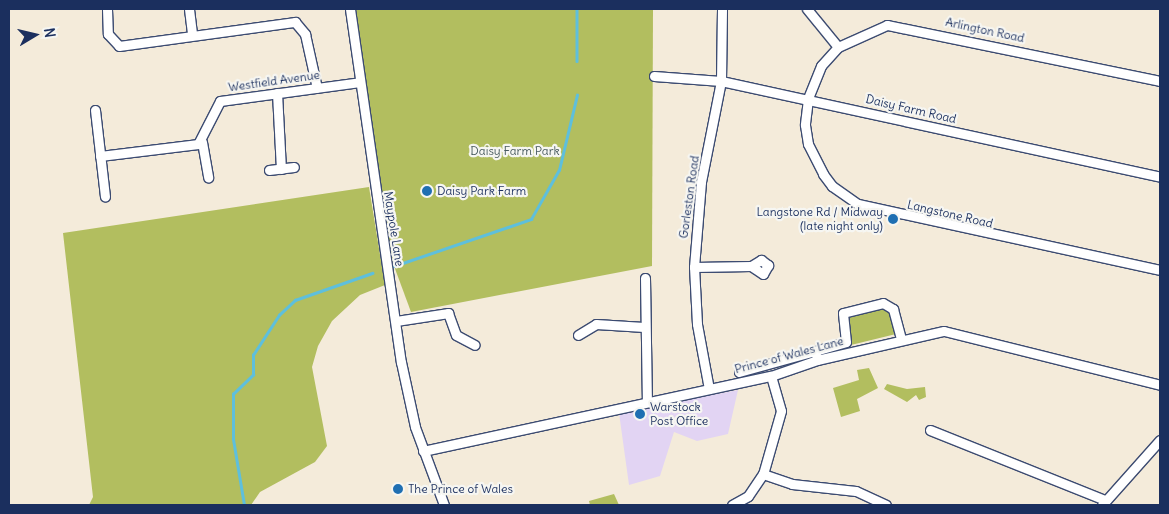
<!DOCTYPE html>
<html>
<head>
<meta charset="utf-8">
<style>
	body { margin:0 }
	#map { position:relative; width:1169px; height:514px; overflow:hidden; background:#f4ebda; font-family:Delius,sans-serif }
	div>[style] { position:absolute }
	.built>* { inset:0; background:#e2d4f3 }
	.green>* { inset:0; background:#b2be5f }
	.stream>* { height:2.5px; margin:-1.25px; padding:0 1.25px; transform-origin:1.25px; border-radius:1.25px; background:#5ebfdc }
	.roads { filter:drop-shadow(1px 0 #3c4b71) drop-shadow(-1px 0 #3c4b71) drop-shadow(0 1px #3c4b71) drop-shadow(0 -1px #3c4b71) }
	.minor>* { height:9px; margin:-4.5px; padding:0 4.5px; transform-origin:4.5px; border-radius:4.5px; background:#fff }
	.dots>* { width:14px; height:14px; translate:-50% -50%; box-sizing:border-box; border:2px solid #f6f6f2; border-radius:50% }
	span { translate:-50% -50%; white-space:nowrap; text-align:center; line-height:1.15; -webkit-text-stroke:4.5px #f6f6f2; paint-order:stroke }
	.street-label { font-size:12px; color:#1b2f5e }
	.park-label { font-size:12px; color:#485a5e }
	.poi-label { font-size:12px; color:#1b2f5e }
	.left { translate:0 -50%; text-align:left }
	.right { translate:-100% -50%; text-align:right }
	.frame { position:absolute; inset:0; border:10px solid #1b2f5e; pointer-events:none }
	.north { position:absolute; left:10px; top:10px; width:50px; height:50px; -webkit-text-stroke:4px #f6f6f2; paint-order:stroke; rotate:81deg; font-size:14px; font-weight:700; line-height:20px; text-align:center; color:#1b2f5e }
	.north::after { content:''; display:block; margin:auto; width:18px; height:22px; background:#1b2f5e; clip-path:polygon(50% 0,100% 100%,50% 72%,0 100%) }
</style>
</head>
<body>
<div id="map">
	<div class="built">
		<div style="clip-path:polygon(738px 390px,728px 434px,697px 441px,674px 432px,660px 476px,629px 485px,619px 413px)"></div>
	</div>
	<div class="green">
		<div style="clip-path:polygon(356px 9px,653px 9px,652px 266px,411px 312px,394px 266px,384px 214px)"></div>
		<div style="clip-path:polygon(369px 187px,385px 285px,360px 295px,332px 321px,318px 346px,312px 367px,327px 446px,315px 462px,260px 492px,251px 505px,89px 505px,93px 497px,63px 233px)"></div>
		<div style="clip-path:polygon(883px 308px,890px 312px,896px 334px,851px 345px,848px 318px)"></div>
		<div style="clip-path:polygon(869px 368px,878px 388px,857px 399px,860px 411px,841px 417px,833px 388px,859px 380px,857px 370px)"></div>
		<div style="clip-path:polygon(887px 384px,907px 389px,925px 387px,926px 397px,919px 400px,916px 395px,907px 402px,884px 389px)"></div>
		<div style="clip-path:polygon(614px 494px,619px 505px,590px 505px,589px 501px)"></div>
	</div>
	<div class="stream">
		<div style="left:577px;top:9px;width:52px;rotate:90deg"></div>
		<div style="left:394px;top:266px;width:145px;rotate:-18.9deg"></div>
		<div style="left:531px;top:219px;width:56px;rotate:-60.3deg"></div>
		<div style="left:559px;top:170px;width:77px;rotate:-76.5deg"></div>
		<div style="left:244px;top:505px;width:67px;rotate:-99.5deg"></div>
		<div style="left:233px;top:439px;width:45px;rotate:-90deg"></div>
		<div style="left:233px;top:394px;width:28px;rotate:-44deg"></div>
		<div style="left:253px;top:375px;width:20px;rotate:-90deg"></div>
		<div style="left:253px;top:355px;width:48px;rotate:-57deg"></div>
		<div style="left:279px;top:315px;width:22px;rotate:-43deg"></div>
		<div style="left:295px;top:300px;width:82px;rotate:-19.3deg"></div>
	</div>
	<div class="roads">
		<div class="minor">
			<div style="left:107px;top:9px;width:25px;rotate:88deg"></div>
			<div style="left:108px;top:34px;width:16px;rotate:47deg"></div>
			<div style="left:119px;top:46px;width:178px;rotate:-7.8deg"></div>
			<div style="left:295px;top:22px;width:16px;rotate:50deg"></div>
			<div style="left:305px;top:34px;width:55px;rotate:77.5deg"></div>
			<div style="left:189px;top:9px;width:24px;rotate:83deg"></div>
			<div style="left:350px;top:9px;width:357px;rotate:81.8deg"></div>
			<div style="left:401px;top:362px;width:66px;rotate:77.8deg"></div>
			<div style="left:415px;top:427px;width:83px;rotate:69.6deg"></div>
			<div style="left:807px;top:9px;width:49px;rotate:50.8deg"></div>
			<div style="left:654px;top:76px;width:67px;rotate:4.3deg"></div>
			<div style="left:721px;top:81px;width:449px;rotate:12.3deg"></div>
			<div style="left:1160px;top:81px;width:279px;rotate:-168.4deg"></div>
			<div style="left:887px;top:25px;width:54px;rotate:155.8deg"></div>
			<div style="left:838px;top:47px;width:25px;rotate:132deg"></div>
			<div style="left:821px;top:66px;width:35px;rotate:112deg"></div>
			<div style="left:808px;top:99px;width:26px;rotate:97deg"></div>
			<div style="left:805px;top:125px;width:19px;rotate:81deg"></div>
			<div style="left:808px;top:144px;width:34px;rotate:63deg"></div>
			<div style="left:823px;top:174px;width:15px;rotate:53deg"></div>
			<div style="left:832px;top:186px;width:32px;rotate:35deg"></div>
			<div style="left:858px;top:204px;width:309px;rotate:12.3deg"></div>
			<div style="left:277px;top:93px;width:76px;rotate:87deg"></div>
			<div style="left:95px;top:110px;width:87px;rotate:83.4deg"></div>
			<div style="left:202px;top:142px;width:36px;rotate:80deg"></div>
			<div style="left:100px;top:156px;width:99px;rotate:-7deg"></div>
			<div style="left:198px;top:144px;width:48px;rotate:-62.9deg"></div>
			<div style="left:220px;top:101px;width:141px;rotate:-7.7deg"></div>
			<div style="left:269px;top:170px;width:25px;rotate:-7deg"></div>
			<div style="left:694px;top:267px;width:57px;rotate:-1deg"></div>
			<div style="left:751px;top:266px;width:12px;rotate:-31deg"></div>
			<div style="left:761px;top:260px;width:9px;rotate:36deg"></div>
			<div style="left:768px;top:265px;width:10px;rotate:119deg"></div>
			<div style="left:763px;top:274px;width:14px;rotate:-146deg"></div>
			<div style="left:645px;top:278px;width:122px;rotate:89.1deg"></div>
			<div style="left:396px;top:321px;width:53px;rotate:-8.7deg"></div>
			<div style="left:448px;top:313px;width:23px;rotate:70deg"></div>
			<div style="left:456px;top:335px;width:21px;rotate:28deg"></div>
			<div style="left:578px;top:335px;width:21px;rotate:-31deg"></div>
			<div style="left:596px;top:324px;width:48px;rotate:3.6deg"></div>
			<div style="left:815px;top:351px;width:32px;rotate:-16deg"></div>
			<div style="left:846px;top:342px;width:29px;rotate:-96deg"></div>
			<div style="left:843px;top:313px;width:41px;rotate:-14deg"></div>
			<div style="left:883px;top:303px;width:12px;rotate:31deg"></div>
			<div style="left:893px;top:309px;width:31px;rotate:75deg"></div>
			<div style="left:739px;top:372px;width:79px;rotate:-15.4deg"></div>
			<div style="left:815px;top:351px;width:4px;rotate:76deg"></div>
			<div style="left:771px;top:376px;width:36px;rotate:74deg"></div>
			<div style="left:781px;top:411px;width:66px;rotate:105.9deg"></div>
			<div style="left:763px;top:474px;width:31px;rotate:19deg"></div>
			<div style="left:792px;top:484px;width:64px;rotate:6.2deg"></div>
			<div style="left:856px;top:491px;width:33px;rotate:25deg"></div>
			<div style="left:709px;top:389px;width:66px;rotate:-100.5deg"></div>
			<div style="left:697px;top:324px;width:57px;rotate:-93deg"></div>
			<div style="left:694px;top:267px;width:85px;rotate:-85.3deg"></div>
			<div style="left:701px;top:182px;width:103px;rotate:-78.8deg"></div>
			<div style="left:721px;top:81px;width:72px;rotate:-89.2deg"></div>
			<div style="left:930px;top:430px;width:188px;rotate:21.8deg"></div>
			<div style="left:423px;top:451px;width:356px;rotate:-12.2deg"></div>
			<div style="left:771px;top:376px;width:49px;rotate:-19.2deg"></div>
			<div style="left:817px;top:360px;width:130px;rotate:-12.9deg"></div>
			<div style="left:944px;top:331px;width:223px;rotate:14deg"></div>
			<div style="left:732px;top:505px;width:18px;rotate:-29deg"></div>
			<div style="left:748px;top:496px;width:27px;rotate:-56deg"></div>
			<div style="left:1102px;top:505px;width:87px;rotate:-48.3deg"></div>
		</div>
	</div>
	<div class="dots">
		<div style="left:427px;top:191px;background:#1f6fb2"></div>
		<div style="left:893px;top:219px;background:#1f6fb2"></div>
		<div style="left:640px;top:414px;background:#1f6fb2"></div>
		<div style="left:398px;top:489px;background:#1f6fb2"></div>
	</div>
	<div class="street-label">
		<span style="left:985px;top:30px;rotate:12deg">Arlington Road</span>
		<span style="left:274px;top:81px;rotate:-8deg">Westfield Avenue</span>
		<span style="left:911px;top:109px;rotate:13deg">Daisy Farm Road</span>
		<span style="left:689px;top:197px;rotate:-82deg">Gorleston Road</span>
		<span style="left:950px;top:214px;rotate:13deg">Langstone Road</span>
		<span style="left:394px;top:229px;rotate:81deg">Maypole Lane</span>
		<span style="left:789px;top:355px;rotate:-15deg">Prince of Wales Lane</span>
	</div>
	<div class="park-label">
		<span style="left:515px;top:151px">Daisy Farm Park</span>
	</div>
	<div class="poi-label">
		<span class="left" style="left:437px;top:191px">Daisy Park Farm</span>
		<span class="right" style="left:883px;top:219px">Langstone Rd / Midway<br>(late night only)</span>
		<span class="left" style="left:650px;top:414px">Warstock<br>Post Office</span>
		<span class="left" style="left:408px;top:489px">The Prince of Wales</span>
	</div>
	<div class="frame"></div>
	<div class="north">N</div>
</div>
</body>
</html>
